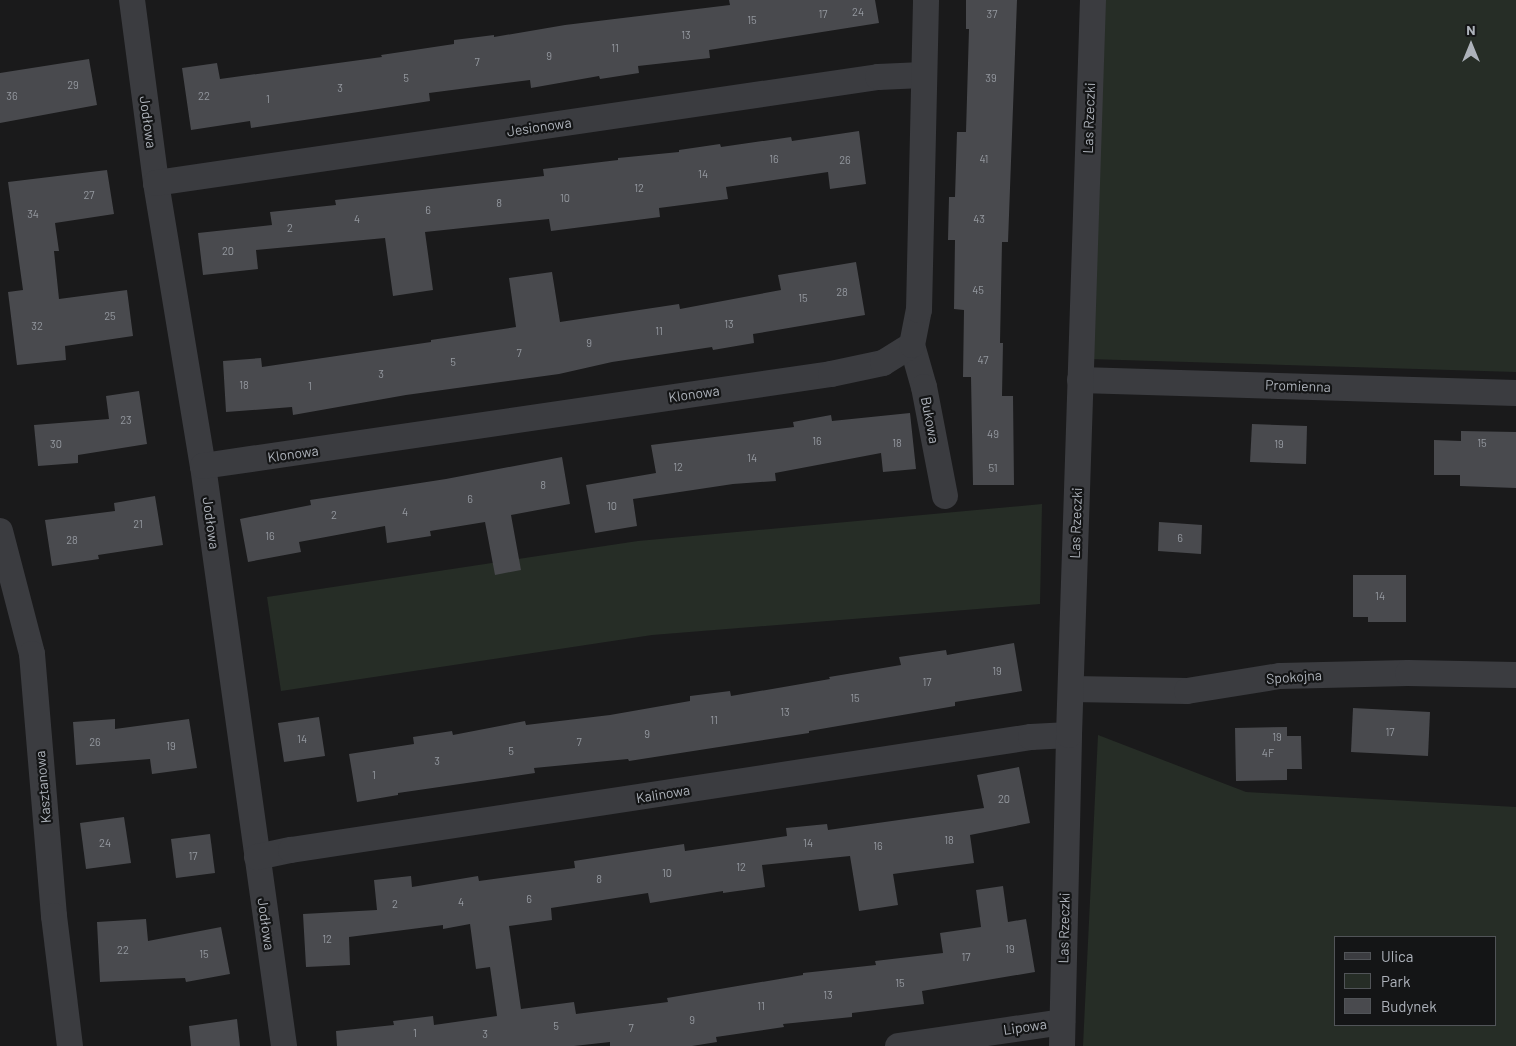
<!DOCTYPE html>
<html>
<head>
<meta charset="utf-8">
<style>
	body { margin:0 }
	#map { position:relative; width:1516px; height:1046px; overflow:hidden; background:#1a1a1b; font-family:Barlow,sans-serif }
	div>[style] { position:absolute }
	.green>* { inset:0; background:#262d26 }
	.building>* { inset:0; background:#494a4e }
	.street>* { height:26px; margin:-13px; padding:0 13px; transform-origin:13px; border-radius:13px; background:#3b3c40 }
	span { translate:-50% -50%; white-space:nowrap; text-align:center; line-height:1.15; -webkit-text-stroke:4.5px #141516; paint-order:stroke }
	.number-label { font-size:11px; color:#94989f }
	.number-label span { -webkit-text-stroke-width:0 }
	.street-label { font-size:14px; color:#adb2ba }
	.legend { position:absolute; left:1334px; top:936px; width:162px; height:90px; box-sizing:border-box; background:#141516; border:1px solid #515458; margin:0; padding:6px 9px; list-style:none; font-size:15px; color:#adb2ba }
	.legend li { display:flex; align-items:center; gap:10px; height:25px }
	.legend b { width:25px; border:1px solid #515458 }
	.north { position:absolute; left:1446px; top:20px; width:50px; height:50px; -webkit-text-stroke:4px #141516; paint-order:stroke; rotate:0deg; font-size:14px; font-weight:700; line-height:20px; text-align:center; color:#adb2ba }
	.north::after { content:''; display:block; margin:auto; width:18px; height:22px; background:#adb2ba; clip-path:polygon(50% 0,100% 100%,50% 72%,0 100%) }
</style>
</head>
<body>
<div id="map">
	<div class="green">
		<div style="clip-path:polygon(1104px 0,1516px 0,1516px 372px,1088px 359px)"></div>
		<div style="clip-path:polygon(1042px 504px,1040px 604px,652px 635px,281px 691px,267px 597px,638px 541px)"></div>
		<div style="clip-path:polygon(evenodd,1098px 735px,1246px 792px,1516px 807px,1516px 1046px,1083px 1046px,1098px 735px,1335px 937px,1495px 937px,1495px 1025px,1335px 1025px,1335px 937px)"></div>
	</div>
	<div class="building">
		<div style="clip-path:polygon(729px 0,875px 0,879px 23px,709px 50px,710px 58px,638px 66px,639px 73px,600px 79px,599px 76px,531px 88px,530px 80px,429px 93px,430px 101px,365px 111px,251px 128px,250px 121px,191px 130px,182px 68px,217px 63px,220px 79px,382px 57px,381px 55px,454px 44px,454px 40px,494px 35px,494px 37px,565px 25px,730px 5px)"></div>
		<div style="clip-path:polygon(966px 0,1017px 0,1008px 242px,1002px 242px,1000px 343px,1003px 343px,1002px 396px,1013px 396px,1014px 485px,973px 485px,971px 377px,963px 377px,964px 310px,954px 309px,955px 240px,948px 240px,949px 197px,955px 197px,957px 132px,966px 132px,969px 29px,966px 29px)"></div>
		<div style="clip-path:polygon(89px 59px,97px 105px,0 123px,0 73px)"></div>
		<div style="clip-path:polygon(859px 131px,866px 184px,830px 189px,828px 172px,726px 187px,728px 199px,659px 208px,660px 217px,551px 231px,549px 219px,425px 232px,433px 290px,393px 296px,385px 238px,256px 250px,258px 269px,203px 275px,198px 233px,272px 225px,270px 212px,336px 205px,335px 200px,544px 176px,543px 169px,618px 160px,618px 158px,679px 152px,679px 150px,720px 144px,721px 147px,791px 137px,792px 141px)"></div>
		<div style="clip-path:polygon(107px 170px,114px 214px,55px 223px,59px 251px,54px 251px,59px 299px,127px 290px,133px 336px,65px 346px,66px 360px,17px 365px,8px 292px,23px 290px,8px 182px)"></div>
		<div style="clip-path:polygon(856px 262px,865px 315px,753px 334px,754px 343px,713px 350px,712px 347px,612px 362px,559px 374px,406px 395px,293px 415px,292px 407px,226px 412px,223px 361px,261px 358px,262px 367px,431px 342px,431px 340px,516px 327px,509px 278px,552px 272px,560px 322px,679px 304px,680px 309px,781px 290px,778px 275px)"></div>
		<div style="clip-path:polygon(139px 391px,147px 444px,78px 455px,78px 463px,38px 466px,34px 425px,109px 419px,106px 396px)"></div>
		<div style="clip-path:polygon(910px 413px,916px 469px,883px 472px,881px 453px,775px 473px,776px 481px,733px 484px,633px 499px,637px 526px,595px 533px,586px 485px,656px 473px,651px 445px,794px 427px,793px 422px,831px 415px,832px 421px)"></div>
		<div style="clip-path:polygon(1252px 424px,1307px 426px,1306px 464px,1250px 462px)"></div>
		<div style="clip-path:polygon(1461px 431px,1516px 432px,1516px 488px,1460px 486px,1460px 475px,1434px 475px,1434px 440px,1461px 441px)"></div>
		<div style="clip-path:polygon(562px 457px,570px 504px,511px 515px,521px 570px,495px 575px,485px 522px,430px 531px,431px 536px,387px 543px,385px 526px,299px 542px,301px 552px,248px 562px,240px 519px,311px 505px,310px 500px,446px 479px)"></div>
		<div style="clip-path:polygon(155px 496px,163px 545px,98px 555px,99px 559px,52px 566px,45px 520px,115px 511px,114px 503px)"></div>
		<div style="clip-path:polygon(1159px 522px,1202px 525px,1201px 554px,1158px 551px)"></div>
		<div style="clip-path:polygon(1353px 575px,1406px 575px,1406px 622px,1368px 622px,1368px 617px,1353px 617px)"></div>
		<div style="clip-path:polygon(1014px 643px,1022px 691px,955px 702px,955px 706px,809px 731px,809px 733px,629px 761px,628px 759px,534px 768px,535px 773px,398px 793px,398px 795px,357px 802px,349px 754px,414px 744px,413px 737px,452px 731px,453px 735px,525px 721px,526px 725px,610px 715px,690px 701px,690px 696px,730px 691px,731px 696px,830px 679px,829px 677px,901px 665px,899px 657px,946px 650px,947px 655px)"></div>
		<div style="clip-path:polygon(1353px 708px,1430px 712px,1428px 756px,1351px 752px)"></div>
		<div style="clip-path:polygon(319px 717px,325px 756px,284px 762px,278px 723px)"></div>
		<div style="clip-path:polygon(115px 719px,115px 729px,189px 719px,197px 768px,152px 774px,150px 759px,76px 765px,73px 722px)"></div>
		<div style="clip-path:polygon(1287px 727px,1287px 736px,1301px 736px,1302px 769px,1287px 769px,1287px 780px,1236px 781px,1235px 728px)"></div>
		<div style="clip-path:polygon(1019px 767px,1030px 823px,970px 835px,974px 863px,893px 874px,898px 905px,859px 911px,850px 856px,762px 865px,765px 887px,723px 893px,723px 891px,650px 903px,648px 893px,551px 908px,552px 920px,509px 926px,521px 1009px,574px 1002px,576px 1014px,668px 1002px,667px 998px,803px 975px,803px 973px,876px 965px,875px 961px,943px 953px,940px 933px,981px 927px,976px 890px,1003px 886px,1008px 922px,1026px 919px,1035px 972px,922px 991px,924px 1004px,852px 1013px,852px 1017px,783px 1024px,784px 1027px,716px 1037px,717px 1042px,692px 1046px,610px 1046px,610px 1042px,574px 1046px,337px 1046px,336px 1031px,394px 1025px,393px 1021px,433px 1016px,434px 1025px,497px 1016px,490px 967px,476px 969px,470px 924px,443px 929px,443px 925px,349px 937px,350px 965px,306px 967px,303px 914px,377px 910px,374px 880px,411px 876px,412px 887px,478px 876px,479px 881px,575px 868px,574px 861px,684px 844px,685px 851px,787px 836px,786px 828px,827px 824px,828px 830px,984px 808px,977px 775px)"></div>
		<div style="clip-path:polygon(124px 817px,131px 863px,86px 869px,80px 823px)"></div>
		<div style="clip-path:polygon(210px 834px,215px 873px,176px 878px,171px 839px)"></div>
		<div style="clip-path:polygon(146px 919px,148px 941px,221px 927px,230px 974px,186px 982px,185px 978px,100px 982px,97px 922px)"></div>
		<div style="clip-path:polygon(237px 1019px,240px 1046px,191px 1046px,189px 1026px)"></div>
	</div>
	<div class="street">
		<div style="left:132px;top:0;width:185px;rotate:82.5deg"></div>
		<div style="left:156px;top:183px;width:287px;rotate:80.6deg"></div>
		<div style="left:203px;top:466px;width:586px;rotate:82.05deg"></div>
		<div style="left:156px;top:183px;width:730px;rotate:-8.35deg"></div>
		<div style="left:878px;top:77px;width:45px;rotate:-2.5deg"></div>
		<div style="left:912px;top:345px;width:44px;rotate:74.1deg"></div>
		<div style="left:924px;top:387px;width:111px;rotate:79.1deg"></div>
		<div style="left:1080px;top:380px;width:436px;rotate:1.7deg"></div>
		<div style="left:203px;top:466px;width:635px;rotate:-8.33deg"></div>
		<div style="left:831px;top:374px;width:53px;rotate:-11.9deg"></div>
		<div style="left:883px;top:363px;width:34px;rotate:-32deg"></div>
		<div style="left:912px;top:345px;width:36px;rotate:-79deg"></div>
		<div style="left:919px;top:310px;width:310px;rotate:-88.7deg"></div>
		<div style="left:0;top:531px;width:127px;rotate:75.4deg"></div>
		<div style="left:32px;top:654px;width:263px;rotate:85.2deg"></div>
		<div style="left:54px;top:916px;width:131px;rotate:83deg"></div>
		<div style="left:1072px;top:689px;width:115px;rotate:1deg"></div>
		<div style="left:1187px;top:691px;width:94px;rotate:-9.2deg"></div>
		<div style="left:1280px;top:676px;width:128px;rotate:-1.3deg"></div>
		<div style="left:1408px;top:673px;width:108px;rotate:1.1deg"></div>
		<div style="left:257px;top:857px;width:35px;rotate:-12deg"></div>
		<div style="left:291px;top:850px;width:749px;rotate:-8.68deg"></div>
		<div style="left:1031px;top:737px;width:38px;rotate:-3deg"></div>
		<div style="left:898px;top:1046px;width:166px;rotate:-8.3deg"></div>
		<div style="left:1062px;top:1046px;width:311px;rotate:-88.7deg"></div>
		<div style="left:1069px;top:735px;width:735px;rotate:-88.13deg"></div>
	</div>
	<div class="number-label">
		<span style="left:858px;top:12px">24</span>
		<span style="left:823px;top:14px">17</span>
		<span style="left:992px;top:14px">37</span>
		<span style="left:752px;top:20px">15</span>
		<span style="left:686px;top:35px">13</span>
		<span style="left:615px;top:48px">11</span>
		<span style="left:549px;top:56px">9</span>
		<span style="left:477px;top:62px">7</span>
		<span style="left:406px;top:78px">5</span>
		<span style="left:991px;top:78px">39</span>
		<span style="left:73px;top:85px">29</span>
		<span style="left:340px;top:88px">3</span>
		<span style="left:12px;top:96px">36</span>
		<span style="left:204px;top:96px">22</span>
		<span style="left:268px;top:99px">1</span>
		<span style="left:774px;top:159px">16</span>
		<span style="left:984px;top:159px">41</span>
		<span style="left:845px;top:160px">26</span>
		<span style="left:703px;top:174px">14</span>
		<span style="left:639px;top:188px">12</span>
		<span style="left:89px;top:195px">27</span>
		<span style="left:565px;top:198px">10</span>
		<span style="left:499px;top:203px">8</span>
		<span style="left:428px;top:210px">6</span>
		<span style="left:33px;top:214px">34</span>
		<span style="left:357px;top:219px">4</span>
		<span style="left:979px;top:219px">43</span>
		<span style="left:290px;top:228px">2</span>
		<span style="left:228px;top:251px">20</span>
		<span style="left:978px;top:290px">45</span>
		<span style="left:842px;top:292px">28</span>
		<span style="left:803px;top:298px">15</span>
		<span style="left:110px;top:316px">25</span>
		<span style="left:729px;top:324px">13</span>
		<span style="left:37px;top:326px">32</span>
		<span style="left:659px;top:331px">11</span>
		<span style="left:589px;top:343px">9</span>
		<span style="left:519px;top:353px">7</span>
		<span style="left:983px;top:360px">47</span>
		<span style="left:453px;top:362px">5</span>
		<span style="left:381px;top:374px">3</span>
		<span style="left:244px;top:385px">18</span>
		<span style="left:310px;top:386px">1</span>
		<span style="left:126px;top:420px">23</span>
		<span style="left:993px;top:434px">49</span>
		<span style="left:817px;top:441px">16</span>
		<span style="left:897px;top:443px">18</span>
		<span style="left:1482px;top:443px">15</span>
		<span style="left:56px;top:444px">30</span>
		<span style="left:1279px;top:444px">19</span>
		<span style="left:752px;top:458px">14</span>
		<span style="left:678px;top:467px">12</span>
		<span style="left:993px;top:468px">51</span>
		<span style="left:543px;top:485px">8</span>
		<span style="left:470px;top:499px">6</span>
		<span style="left:612px;top:506px">10</span>
		<span style="left:405px;top:512px">4</span>
		<span style="left:334px;top:515px">2</span>
		<span style="left:138px;top:524px">21</span>
		<span style="left:270px;top:536px">16</span>
		<span style="left:1180px;top:538px">6</span>
		<span style="left:72px;top:540px">28</span>
		<span style="left:1380px;top:596px">14</span>
		<span style="left:997px;top:671px">19</span>
		<span style="left:927px;top:682px">17</span>
		<span style="left:855px;top:698px">15</span>
		<span style="left:785px;top:712px">13</span>
		<span style="left:714px;top:720px">11</span>
		<span style="left:1390px;top:732px">17</span>
		<span style="left:647px;top:734px">9</span>
		<span style="left:1277px;top:737px">19</span>
		<span style="left:302px;top:739px">14</span>
		<span style="left:95px;top:742px">26</span>
		<span style="left:579px;top:742px">7</span>
		<span style="left:171px;top:746px">19</span>
		<span style="left:511px;top:751px">5</span>
		<span style="left:1268px;top:753px">4F</span>
		<span style="left:437px;top:761px">3</span>
		<span style="left:374px;top:775px">1</span>
		<span style="left:1004px;top:799px">20</span>
		<span style="left:949px;top:840px">18</span>
		<span style="left:105px;top:843px">24</span>
		<span style="left:808px;top:843px">14</span>
		<span style="left:878px;top:846px">16</span>
		<span style="left:193px;top:856px">17</span>
		<span style="left:741px;top:867px">12</span>
		<span style="left:667px;top:873px">10</span>
		<span style="left:599px;top:879px">8</span>
		<span style="left:529px;top:899px">6</span>
		<span style="left:461px;top:902px">4</span>
		<span style="left:395px;top:904px">2</span>
		<span style="left:327px;top:939px">12</span>
		<span style="left:1010px;top:949px">19</span>
		<span style="left:123px;top:950px">22</span>
		<span style="left:204px;top:954px">15</span>
		<span style="left:966px;top:957px">17</span>
		<span style="left:900px;top:983px">15</span>
		<span style="left:828px;top:995px">13</span>
		<span style="left:761px;top:1006px">11</span>
		<span style="left:692px;top:1020px">9</span>
		<span style="left:556px;top:1026px">5</span>
		<span style="left:631px;top:1028px">7</span>
		<span style="left:415px;top:1033px">1</span>
		<span style="left:485px;top:1034px">3</span>
	</div>
	<div class="street-label">
		<span style="left:1089px;top:118px;rotate:-88deg">Las Rzeczki</span>
		<span style="left:148px;top:122px;rotate:82deg">Jodłowa</span>
		<span style="left:539px;top:127px;rotate:-8deg">Jesionowa</span>
		<span style="left:1298px;top:386px;rotate:2deg">Promienna</span>
		<span style="left:694px;top:394px;rotate:-8deg">Klonowa</span>
		<span style="left:930px;top:420px;rotate:79deg">Bukowa</span>
		<span style="left:293px;top:454px;rotate:-8deg">Klonowa</span>
		<span style="left:211px;top:523px;rotate:82deg">Jodłowa</span>
		<span style="left:1076px;top:523px;rotate:-88deg">Las Rzeczki</span>
		<span style="left:1294px;top:677px;rotate:-4deg">Spokojna</span>
		<span style="left:43px;top:787px;rotate:-95deg">Kasztanowa</span>
		<span style="left:663px;top:794px;rotate:-9deg">Kalinowa</span>
		<span style="left:266px;top:924px;rotate:82deg">Jodłowa</span>
		<span style="left:1064px;top:928px;rotate:-89deg">Las Rzeczki</span>
		<span style="left:1025px;top:1027px;rotate:-8deg">Lipowa</span>
	</div>
	<ul class="legend">
	<li><b style="height:6px;background:#3b3c40"></b>Ulica</li>
	<li><b style="height:14px;background:#262d26"></b>Park</li>
	<li><b style="height:14px;background:#494a4e"></b>Budynek</li>
	</ul>
	<div class="north">N</div>
</div>
</body>
</html>
